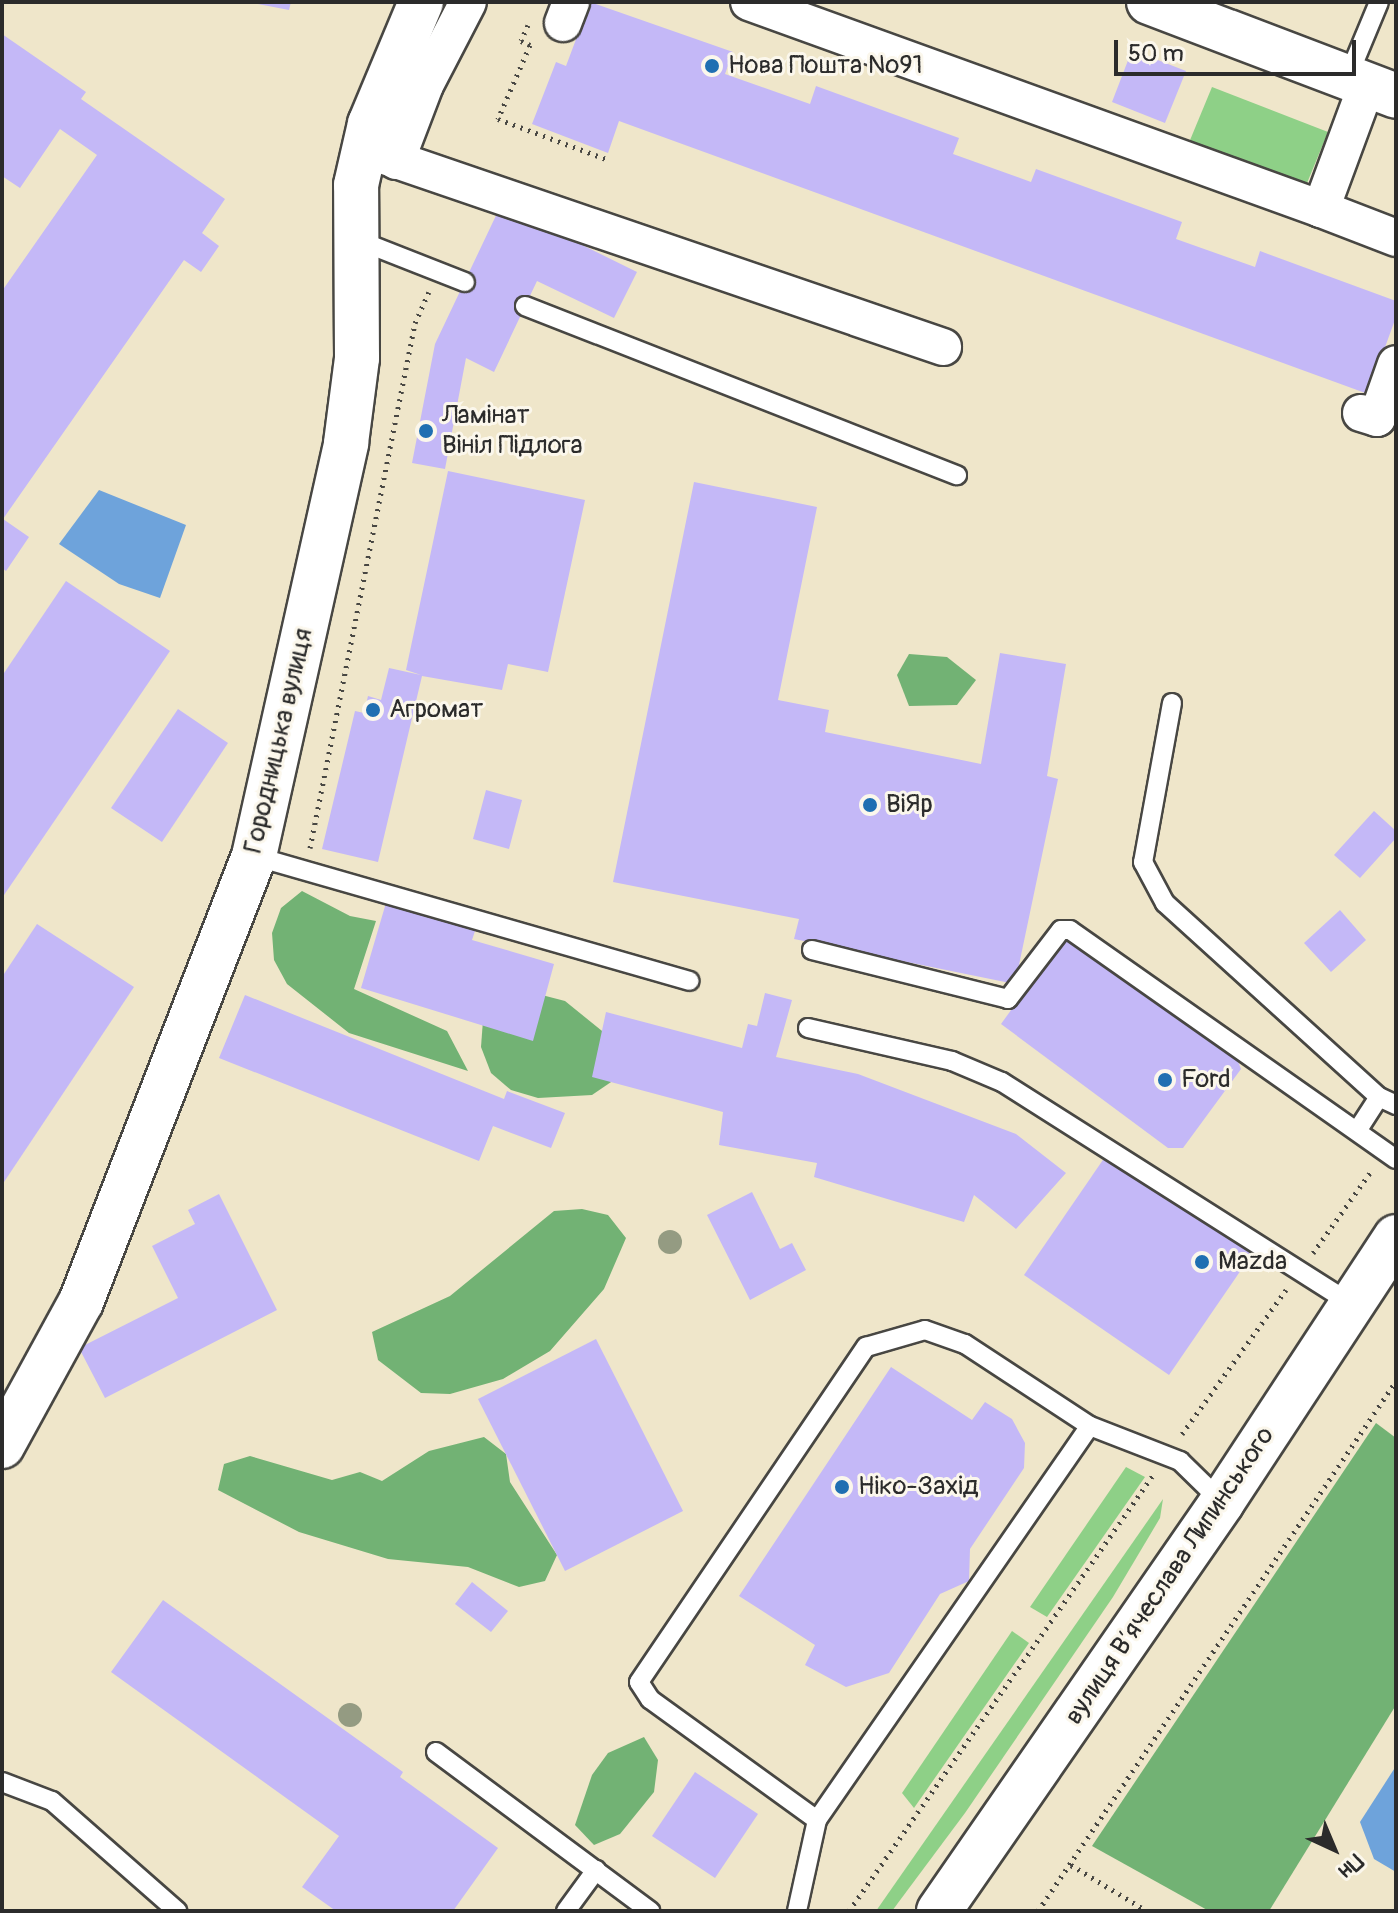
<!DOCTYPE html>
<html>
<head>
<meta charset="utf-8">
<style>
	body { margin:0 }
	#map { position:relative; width:1398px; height:1913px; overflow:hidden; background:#efe6ca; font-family:Pangolin,sans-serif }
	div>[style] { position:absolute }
	.green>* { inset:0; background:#8ed087 }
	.forest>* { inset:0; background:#72b274 }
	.water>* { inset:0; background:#6ea3db }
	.building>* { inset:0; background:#c4b8f7 }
	.path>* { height:5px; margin-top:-2.5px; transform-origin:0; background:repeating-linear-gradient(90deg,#484743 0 2px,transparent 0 8px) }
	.roads { filter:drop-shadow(2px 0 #484743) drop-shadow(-2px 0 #484743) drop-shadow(0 2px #484743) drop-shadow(0 -2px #484743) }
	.service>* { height:18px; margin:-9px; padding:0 9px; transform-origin:9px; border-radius:9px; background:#fff }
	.minor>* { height:36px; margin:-18px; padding:0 18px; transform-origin:18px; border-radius:18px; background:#fff }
	.tertiary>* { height:44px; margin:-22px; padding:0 22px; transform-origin:22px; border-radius:22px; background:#fff }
	.primary>* { height:44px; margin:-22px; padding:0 22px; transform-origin:22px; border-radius:22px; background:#fff }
	.trees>* { width:24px; height:24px; margin:-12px; border-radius:50%; background:#949b82 }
	.dots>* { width:22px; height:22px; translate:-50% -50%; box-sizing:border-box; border:4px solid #fbf7ec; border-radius:50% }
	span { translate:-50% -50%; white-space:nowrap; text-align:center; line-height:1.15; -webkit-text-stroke:6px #fbf7ec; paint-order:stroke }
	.poi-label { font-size:26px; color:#2b2b2b }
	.left { translate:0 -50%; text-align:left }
	.street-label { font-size:26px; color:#2b2b2b }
	.frame { position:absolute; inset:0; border:4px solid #2b2b2b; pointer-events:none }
	.north { position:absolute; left:1294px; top:1809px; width:80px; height:80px; -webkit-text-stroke:6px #fbf7ec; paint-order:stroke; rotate:136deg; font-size:22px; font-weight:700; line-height:32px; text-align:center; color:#2b2b2b }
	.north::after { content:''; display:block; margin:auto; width:28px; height:36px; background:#2b2b2b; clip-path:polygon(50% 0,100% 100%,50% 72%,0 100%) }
	.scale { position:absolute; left:1114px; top:40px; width:242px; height:36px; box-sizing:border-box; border:4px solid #2b2b2b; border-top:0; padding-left:10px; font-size:24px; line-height:28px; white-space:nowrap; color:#2b2b2b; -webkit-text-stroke:6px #fbf7ec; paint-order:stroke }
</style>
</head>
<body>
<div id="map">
	<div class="green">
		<div style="clip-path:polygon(1212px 87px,1328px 132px,1305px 188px,1188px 145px)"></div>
		<div style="clip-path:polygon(1126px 1467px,1145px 1477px,1047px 1617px,1030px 1607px)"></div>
		<div style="clip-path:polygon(1163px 1499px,1160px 1518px,1113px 1597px,965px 1813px,892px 1911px,876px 1911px)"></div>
		<div style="clip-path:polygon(1012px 1631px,1029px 1643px,914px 1808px,902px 1793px)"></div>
	</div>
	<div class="forest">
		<div style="clip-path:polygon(909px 654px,947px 657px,976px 680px,957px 705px,909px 706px,897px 675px)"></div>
		<div style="clip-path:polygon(302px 891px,350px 916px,376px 921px,354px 989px,447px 1031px,468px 1071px,349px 1033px,287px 984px,274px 960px,272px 933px,281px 908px)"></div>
		<div style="clip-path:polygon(538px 994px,565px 1001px,607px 1035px,614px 1080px,592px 1095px,538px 1098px,511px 1090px,491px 1073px,481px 1047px,483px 1020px)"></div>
		<div style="clip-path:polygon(582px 1209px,608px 1215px,626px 1238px,604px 1289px,550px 1351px,503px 1379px,450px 1394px,421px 1393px,378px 1360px,372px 1332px,450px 1296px,554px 1211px)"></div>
		<div style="clip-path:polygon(1376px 1423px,1396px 1438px,1396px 1705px,1269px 1911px,1209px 1911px,1092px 1846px)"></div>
		<div style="clip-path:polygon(484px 1437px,506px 1454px,510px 1482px,557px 1555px,545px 1581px,519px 1587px,468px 1567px,388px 1559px,299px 1532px,218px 1490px,224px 1464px,250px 1456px,332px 1480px,360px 1472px,382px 1481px,429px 1451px)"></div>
		<div style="clip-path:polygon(644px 1737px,658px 1760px,654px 1792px,620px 1834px,594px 1845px,575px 1825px,592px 1775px,608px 1753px)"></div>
	</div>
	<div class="water">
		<div style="clip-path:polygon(99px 490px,186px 525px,160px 598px,119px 584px,59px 544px)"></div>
		<div style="clip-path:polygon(1396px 1766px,1396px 1872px,1374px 1859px,1360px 1822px)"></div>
	</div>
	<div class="building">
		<div style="clip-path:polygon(248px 2px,291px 2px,289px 10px)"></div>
		<div style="clip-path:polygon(590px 2px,733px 52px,725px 74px,810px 104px,816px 86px,959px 138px,953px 154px,1031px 182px,1036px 169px,1182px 222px,1176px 239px,1255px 267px,1260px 251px,1396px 301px,1396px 317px,1368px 394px,619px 121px,608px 153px,532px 124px,556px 62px,566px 66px)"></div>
		<div style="clip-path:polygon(2px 34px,86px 92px,81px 99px,225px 199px,202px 233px,219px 246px,201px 272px,184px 260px,3px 519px,29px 537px,6px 571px,2px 568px,2px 291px,97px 155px,60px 129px,20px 188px,2px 176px)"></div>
		<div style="clip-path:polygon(1132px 50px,1186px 71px,1165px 123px,1112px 102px)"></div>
		<div style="clip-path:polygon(501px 205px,637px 272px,614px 318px,537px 281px,494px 372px,466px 358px,445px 469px,412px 463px,435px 344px)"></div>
		<div style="clip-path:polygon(448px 471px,585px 500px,548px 672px,508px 664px,502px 690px,422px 676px,378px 862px,322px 849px,355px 711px,364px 713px,368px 696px,381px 700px,389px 668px,421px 675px,406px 670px)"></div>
		<div style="clip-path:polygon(694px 482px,817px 507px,778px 700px,829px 710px,825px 732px,981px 764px,1000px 653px,1066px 664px,1047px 776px,1058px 779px,1015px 984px,794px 939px,799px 919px,613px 882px)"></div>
		<div style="clip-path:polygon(66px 581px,170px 651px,2px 898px,2px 676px)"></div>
		<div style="clip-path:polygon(178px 709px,228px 743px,162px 842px,111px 808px)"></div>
		<div style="clip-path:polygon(486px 790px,522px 800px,509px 849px,473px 839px)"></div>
		<div style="clip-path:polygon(1374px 811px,1396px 831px,1396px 838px,1360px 878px,1334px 855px)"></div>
		<div style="clip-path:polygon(388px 896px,478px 922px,472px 940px,554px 964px,533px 1041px,361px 988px)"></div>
		<div style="clip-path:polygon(1340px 910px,1366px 940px,1331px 972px,1304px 943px)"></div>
		<div style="clip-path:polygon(37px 924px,134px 987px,2px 1185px,2px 977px)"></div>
		<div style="clip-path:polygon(1066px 934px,1237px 1059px,1241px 1069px,1183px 1148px,1168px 1148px,1001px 1024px)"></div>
		<div style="clip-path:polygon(765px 993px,792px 1000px,776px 1057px,858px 1074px,1016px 1134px,1066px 1173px,1016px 1229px,974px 1195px,964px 1222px,814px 1177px,817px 1163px,719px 1145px,723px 1112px,592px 1077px,606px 1012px,742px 1048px,748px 1024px,757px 1026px)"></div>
		<div style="clip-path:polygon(245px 995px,504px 1099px,507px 1091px,565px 1113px,551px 1148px,493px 1126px,479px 1161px,219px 1058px)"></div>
		<div style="clip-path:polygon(1107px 1154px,1252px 1254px,1169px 1375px,1024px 1275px)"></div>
		<div style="clip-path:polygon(752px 1192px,780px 1249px,792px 1243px,806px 1270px,750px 1300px,707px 1215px)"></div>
		<div style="clip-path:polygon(219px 1194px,277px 1310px,105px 1398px,79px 1348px,178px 1298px,152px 1246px,195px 1224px,188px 1210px)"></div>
		<div style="clip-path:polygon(596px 1339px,683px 1511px,565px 1571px,478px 1399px)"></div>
		<div style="clip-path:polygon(891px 1367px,972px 1420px,985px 1402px,1012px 1419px,1025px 1443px,1024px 1468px,970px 1549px,969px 1581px,940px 1594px,889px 1673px,846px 1687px,805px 1665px,815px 1645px,739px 1596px)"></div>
		<div style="clip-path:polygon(472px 1582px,508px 1611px,491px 1632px,455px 1604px)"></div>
		<div style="clip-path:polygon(163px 1600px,403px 1772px,400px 1777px,498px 1848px,453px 1911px,336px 1911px,302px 1887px,339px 1836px,111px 1672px)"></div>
		<div style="clip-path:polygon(695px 1772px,758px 1814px,715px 1878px,652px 1836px)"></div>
	</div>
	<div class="path">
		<div style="left:528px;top:25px;width:17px;rotate:114deg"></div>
		<div style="left:521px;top:41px;width:10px;rotate:24deg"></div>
		<div style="left:530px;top:45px;width:81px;rotate:113.4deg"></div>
		<div style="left:498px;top:119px;width:115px;rotate:20.3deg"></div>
		<div style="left:310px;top:848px;width:535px;rotate:-78.69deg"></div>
		<div style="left:415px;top:323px;width:34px;rotate:-66deg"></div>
		<div style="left:1313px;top:1253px;width:102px;rotate:-54.6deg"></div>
		<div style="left:1182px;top:1434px;width:178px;rotate:-54.2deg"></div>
		<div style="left:1071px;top:1865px;width:89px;rotate:31.2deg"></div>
		<div style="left:849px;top:1911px;width:532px;rotate:-55.11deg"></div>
		<div style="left:1038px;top:1911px;width:640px;rotate:-55.96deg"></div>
	</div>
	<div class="roads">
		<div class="service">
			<div style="left:1347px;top:79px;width:83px;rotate:-67.4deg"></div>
			<div style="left:355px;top:239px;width:118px;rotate:21.4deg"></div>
			<div style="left:525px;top:306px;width:464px;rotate:21.4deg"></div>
			<div style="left:1172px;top:703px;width:162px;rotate:100.3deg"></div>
			<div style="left:1143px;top:862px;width:47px;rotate:61.8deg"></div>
			<div style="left:1165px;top:903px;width:289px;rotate:42.2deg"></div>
			<div style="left:1379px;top:1097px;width:19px;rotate:25deg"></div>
			<div style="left:254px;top:856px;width:453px;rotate:16deg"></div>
			<div style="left:812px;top:950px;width:202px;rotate:14deg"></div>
			<div style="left:1008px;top:999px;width:87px;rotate:-52.5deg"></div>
			<div style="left:1061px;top:930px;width:9px"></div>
			<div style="left:1070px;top:930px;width:398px;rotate:35.1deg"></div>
			<div style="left:808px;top:1028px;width:148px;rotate:12.9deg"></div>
			<div style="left:952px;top:1061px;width:54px;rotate:22.8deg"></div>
			<div style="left:1002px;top:1082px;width:414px;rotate:32.4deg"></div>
			<div style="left:1357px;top:1131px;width:40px;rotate:-57.1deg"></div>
			<div style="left:436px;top:1752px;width:267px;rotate:36.6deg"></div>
			<div style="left:2px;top:1782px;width:53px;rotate:20.8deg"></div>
			<div style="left:52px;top:1801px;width:167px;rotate:41.3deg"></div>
			<div style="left:817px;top:1820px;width:206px;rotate:-144.1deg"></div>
			<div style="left:650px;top:1699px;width:20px;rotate:-123deg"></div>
			<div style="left:639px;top:1682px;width:405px;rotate:-55.9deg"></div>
			<div style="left:866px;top:1347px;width:61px;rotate:-16.1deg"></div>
			<div style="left:925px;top:1330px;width:42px;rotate:19.3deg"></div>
			<div style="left:965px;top:1344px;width:149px;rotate:33.3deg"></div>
			<div style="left:1090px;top:1426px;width:97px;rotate:21.3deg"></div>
			<div style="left:1180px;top:1461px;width:59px;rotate:44.3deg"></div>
			<div style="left:566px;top:1911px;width:51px;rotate:-53.8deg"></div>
			<div style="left:797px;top:1911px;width:93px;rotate:-77.6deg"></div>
			<div style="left:817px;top:1820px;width:479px;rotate:-55.3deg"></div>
		</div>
		<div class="minor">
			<div style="left:749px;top:2px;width:608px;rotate:19.89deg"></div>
			<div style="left:563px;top:23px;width:22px;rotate:-69deg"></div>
			<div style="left:1359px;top:106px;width:110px;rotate:110.3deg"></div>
			<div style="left:1321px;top:209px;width:80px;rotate:21.1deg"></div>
			<div style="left:364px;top:149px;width:612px;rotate:18.88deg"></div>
			<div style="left:396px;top:161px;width:81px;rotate:-69.1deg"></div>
			<div style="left:425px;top:85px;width:93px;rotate:-62.6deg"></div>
			<div style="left:1361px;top:413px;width:17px;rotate:17deg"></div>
			<div style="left:1377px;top:418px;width:57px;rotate:-70.6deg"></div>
		</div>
		<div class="tertiary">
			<div style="left:1149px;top:2px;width:264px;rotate:20.8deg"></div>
			<div style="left:2px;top:1446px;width:164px;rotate:-61.3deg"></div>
			<div style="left:81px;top:1302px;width:478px;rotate:-68.8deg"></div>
			<div style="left:254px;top:856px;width:423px;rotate:-77.4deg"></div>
			<div style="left:346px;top:443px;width:86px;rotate:-82.6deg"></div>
			<div style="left:357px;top:358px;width:173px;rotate:-90.3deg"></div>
			<div style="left:356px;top:185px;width:63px;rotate:-77.1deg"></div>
			<div style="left:370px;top:124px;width:132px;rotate:-67.3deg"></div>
		</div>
		<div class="primary">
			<div style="left:939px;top:1911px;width:497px;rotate:-55.3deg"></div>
			<div style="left:1222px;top:1502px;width:317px;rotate:-56.7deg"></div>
		</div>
	</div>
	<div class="trees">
		<div style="left:670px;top:1242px"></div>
		<div style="left:350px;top:1715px"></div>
	</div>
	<div class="dots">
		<div style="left:712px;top:66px;background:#1f6fb2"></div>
		<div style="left:426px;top:431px;background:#1f6fb2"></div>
		<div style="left:373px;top:710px;background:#1f6fb2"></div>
		<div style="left:870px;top:805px;background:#1f6fb2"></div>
		<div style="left:1165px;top:1080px;background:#1f6fb2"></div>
		<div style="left:1202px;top:1262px;background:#1f6fb2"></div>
		<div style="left:842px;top:1487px;background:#1f6fb2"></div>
	</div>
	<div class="poi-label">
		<span class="left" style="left:728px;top:66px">Нова Пошта №91</span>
		<span class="left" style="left:442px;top:431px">Ламінат<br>Вініл Підлога</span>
		<span class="left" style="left:389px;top:710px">Агромат</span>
		<span class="left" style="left:886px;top:805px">ВіЯр</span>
		<span class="left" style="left:1181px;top:1080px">Ford</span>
		<span class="left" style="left:1218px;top:1262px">Mazda</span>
		<span class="left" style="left:858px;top:1487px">Ніко-Захід</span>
	</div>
	<div class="street-label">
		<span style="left:279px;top:741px;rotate:-77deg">Городницька вулиця</span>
		<span style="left:1170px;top:1576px;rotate:-56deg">вулиця Вʼячеслава Липинського</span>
	</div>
	<div class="frame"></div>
	<div class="north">Пн</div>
	<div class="scale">50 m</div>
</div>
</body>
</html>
